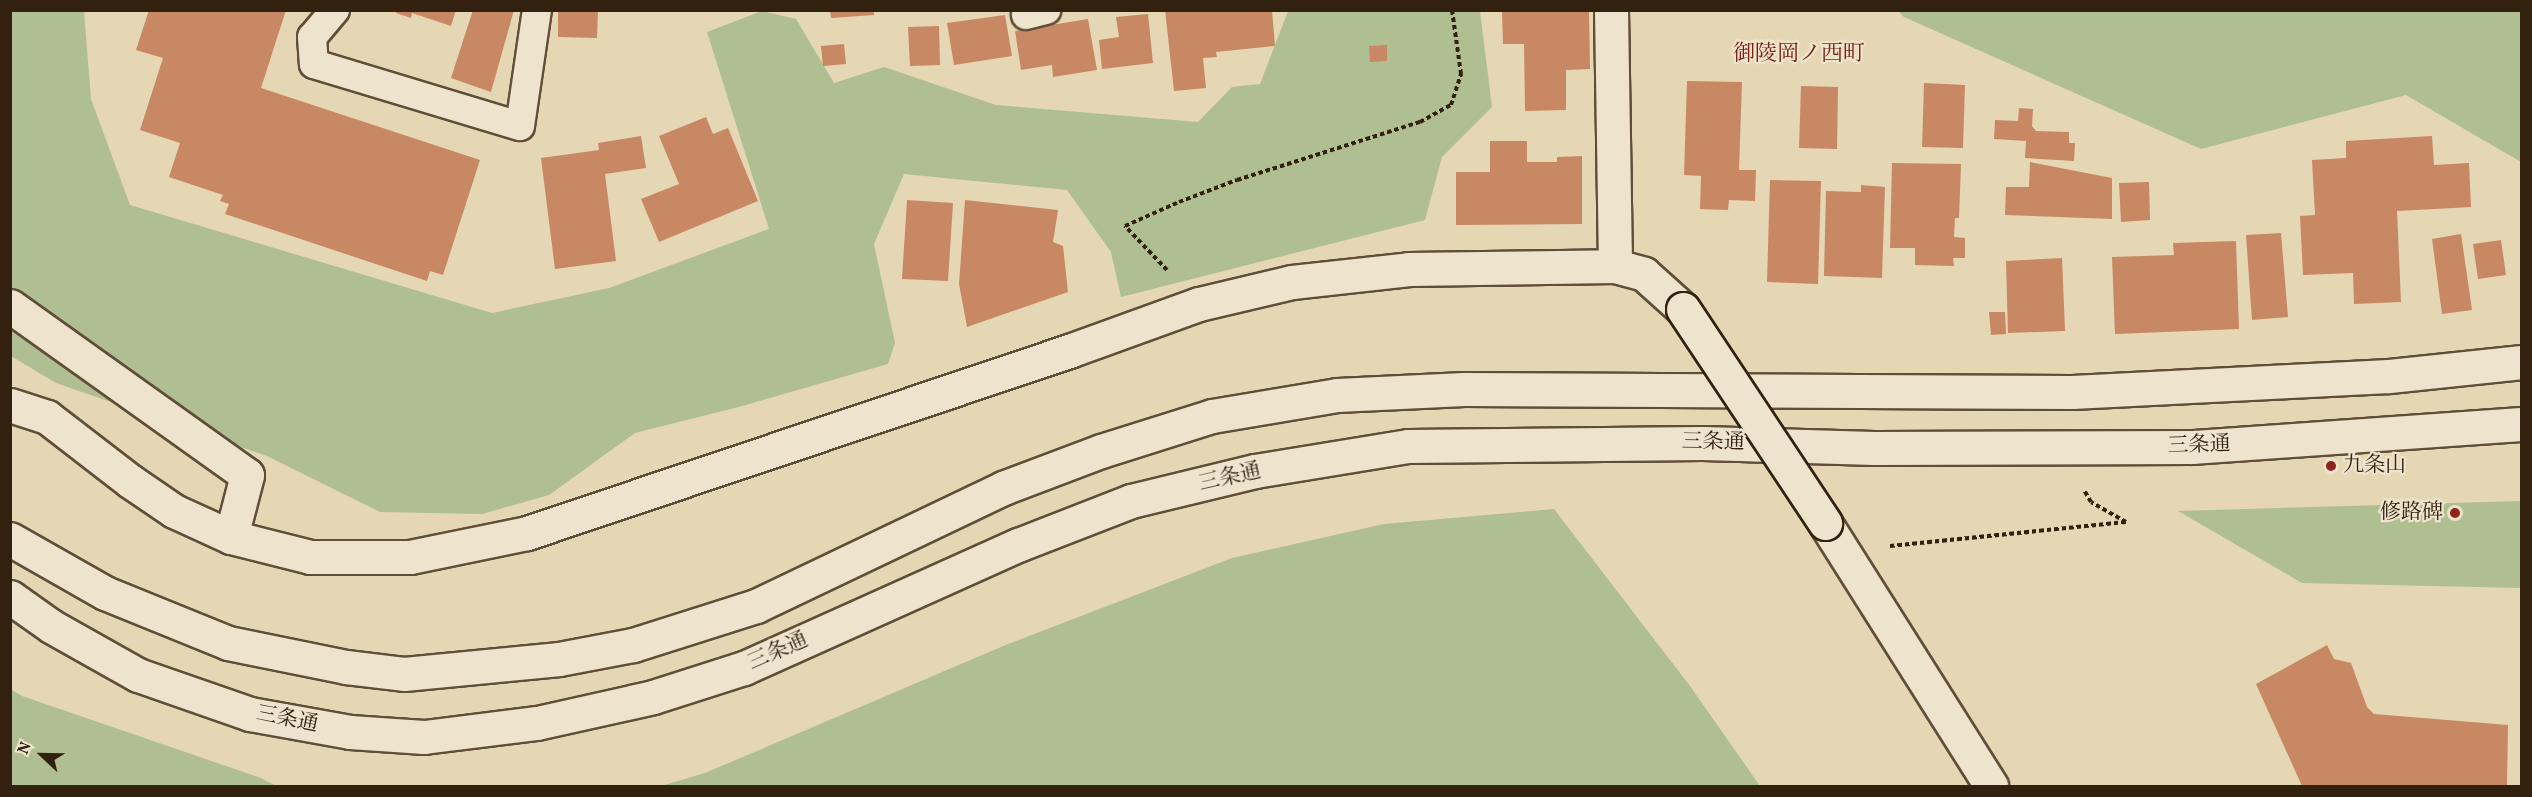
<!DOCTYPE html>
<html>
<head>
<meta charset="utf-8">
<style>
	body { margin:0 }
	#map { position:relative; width:2532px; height:797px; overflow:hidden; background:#e5d6b4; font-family:Vollkorn,"Noto Serif JP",serif }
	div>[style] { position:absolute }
	.green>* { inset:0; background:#afbf91 }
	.building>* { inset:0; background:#c88863 }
	.path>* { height:4px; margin-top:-2px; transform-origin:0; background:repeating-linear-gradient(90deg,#33210f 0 4.5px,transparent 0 7.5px) }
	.roads { filter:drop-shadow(2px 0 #604e38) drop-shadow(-2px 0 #604e38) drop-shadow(0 2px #604e38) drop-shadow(0 -2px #604e38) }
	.lane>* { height:28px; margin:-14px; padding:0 14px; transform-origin:14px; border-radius:14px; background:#eee4ce }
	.street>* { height:33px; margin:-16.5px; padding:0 16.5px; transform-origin:16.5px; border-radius:16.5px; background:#eee4ce }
	.secondary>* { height:33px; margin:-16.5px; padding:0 16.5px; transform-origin:16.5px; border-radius:16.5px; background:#eee4ce }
	.bridges { filter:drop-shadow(2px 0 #33210f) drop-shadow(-2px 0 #33210f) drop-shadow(0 2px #33210f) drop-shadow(0 -2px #33210f) }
	.secondary-bridge>* { height:33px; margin:-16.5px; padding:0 16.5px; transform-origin:16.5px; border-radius:16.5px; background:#eee4ce }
	.dots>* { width:16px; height:16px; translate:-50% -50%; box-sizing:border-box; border:3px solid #eee4ce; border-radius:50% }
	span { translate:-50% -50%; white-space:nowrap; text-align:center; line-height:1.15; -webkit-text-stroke:4.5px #eee4ce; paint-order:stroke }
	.street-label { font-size:21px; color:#33210f }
	.poi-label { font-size:21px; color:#33210f }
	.left { translate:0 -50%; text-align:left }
	.right { translate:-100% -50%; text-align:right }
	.neighbourhood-label { font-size:22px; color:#7a1f14 }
	.frame { position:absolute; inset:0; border:12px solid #33210f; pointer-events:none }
	.north { position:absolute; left:12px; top:725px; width:60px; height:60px; -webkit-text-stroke:4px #eee4ce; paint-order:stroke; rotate:292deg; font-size:16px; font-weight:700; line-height:24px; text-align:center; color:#33210f }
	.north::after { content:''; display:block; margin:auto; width:21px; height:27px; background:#33210f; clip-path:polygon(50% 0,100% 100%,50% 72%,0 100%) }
</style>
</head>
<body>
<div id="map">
	<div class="green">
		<div style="clip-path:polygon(11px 11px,84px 11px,91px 99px,130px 205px,492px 313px,609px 288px,769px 229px,707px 32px,762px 11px,796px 19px,834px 83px,884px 67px,996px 105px,1198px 122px,1232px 87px,1260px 84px,1288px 11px,1480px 11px,1492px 107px,1442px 157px,1425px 220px,1121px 297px,1111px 252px,1067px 190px,904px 174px,874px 244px,895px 343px,888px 364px,739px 407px,635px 433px,549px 495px,482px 514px,380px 512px,267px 456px,56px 383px,11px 356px)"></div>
		<div style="clip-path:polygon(1898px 11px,2521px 11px,2521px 162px,2406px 95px,2201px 149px,1904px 17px)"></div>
		<div style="clip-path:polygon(2521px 501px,2522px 587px,2518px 588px,2302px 583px,2178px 511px)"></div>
		<div style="clip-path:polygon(1554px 509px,1690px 686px,1760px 786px,661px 786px,705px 773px,1008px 644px,1232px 558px,1384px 524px)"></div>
		<div style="clip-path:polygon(10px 689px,22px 696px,261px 778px,276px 786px,11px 786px)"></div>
	</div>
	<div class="building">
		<div style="clip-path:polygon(149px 10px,286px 10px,261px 88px,480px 160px,443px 275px,430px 271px,427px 281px,225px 214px,229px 204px,220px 201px,223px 195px,169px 177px,180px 143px,140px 130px,163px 58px,136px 50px)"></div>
		<div style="clip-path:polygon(397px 10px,456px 10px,451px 26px,412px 13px,411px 18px,396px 13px)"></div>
		<div style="clip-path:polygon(473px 10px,514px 10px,491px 92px,451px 78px)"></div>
		<div style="clip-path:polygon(558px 10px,598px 10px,597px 38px,558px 37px)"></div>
		<div style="clip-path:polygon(830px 10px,874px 10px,874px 15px,831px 18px)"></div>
		<div style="clip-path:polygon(1165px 10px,1272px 10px,1275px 46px,1216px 52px,1217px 57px,1203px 58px,1206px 88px,1174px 91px)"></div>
		<div style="clip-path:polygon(1502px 10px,1589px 10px,1590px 69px,1566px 70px,1566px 110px,1525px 111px,1524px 44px,1503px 44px)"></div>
		<div style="clip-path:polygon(1148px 14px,1153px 63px,1102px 69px,1099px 40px,1119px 37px,1116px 17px)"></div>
		<div style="clip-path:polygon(1005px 15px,1012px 56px,954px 65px,947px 23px)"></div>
		<div style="clip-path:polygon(1088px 19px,1097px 70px,1053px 77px,1052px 65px,1021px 70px,1015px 31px)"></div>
		<div style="clip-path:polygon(939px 26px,940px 65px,910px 66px,908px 27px)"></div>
		<div style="clip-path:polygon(844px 44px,846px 64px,823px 66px,821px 46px)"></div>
		<div style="clip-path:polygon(1387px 45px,1387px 61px,1370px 62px,1369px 46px)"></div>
		<div style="clip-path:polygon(1687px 81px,1742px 82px,1739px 170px,1756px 170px,1755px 201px,1729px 200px,1728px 210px,1700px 209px,1701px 176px,1684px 175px)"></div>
		<div style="clip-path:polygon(1924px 83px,1965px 85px,1963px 148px,1922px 147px)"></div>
		<div style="clip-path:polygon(1801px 86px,1838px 87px,1837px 149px,1799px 148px)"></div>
		<div style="clip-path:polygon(2019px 108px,2033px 109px,2032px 126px,2036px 131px,2069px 132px,2069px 143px,2075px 143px,2074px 161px,2025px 158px,2026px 141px,1994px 139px,1995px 120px,2018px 121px)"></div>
		<div style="clip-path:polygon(706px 117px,713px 134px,728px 128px,758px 201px,659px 242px,641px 199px,679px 184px,659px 136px)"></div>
		<div style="clip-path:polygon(641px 136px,646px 168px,605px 174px,616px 261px,555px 269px,541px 158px,599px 150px,598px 143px)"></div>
		<div style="clip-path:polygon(2432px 136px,2434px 165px,2469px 163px,2471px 207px,2397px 211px,2401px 302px,2354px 304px,2353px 273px,2303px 275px,2300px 216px,2315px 215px,2312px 160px,2346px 158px,2346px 141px)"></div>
		<div style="clip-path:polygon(1490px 141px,1527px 141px,1527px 162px,1557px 162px,1557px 157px,1582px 156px,1582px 224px,1456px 225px,1456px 172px,1490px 172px)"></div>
		<div style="clip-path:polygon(2030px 162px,2112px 178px,2112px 219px,2005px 215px,2006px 187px,2029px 187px)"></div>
		<div style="clip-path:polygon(1892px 163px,1961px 164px,1959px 218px,1955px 218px,1954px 237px,1965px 238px,1965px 258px,1953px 258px,1954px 266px,1915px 265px,1915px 248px,1890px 248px)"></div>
		<div style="clip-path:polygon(1770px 180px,1821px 181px,1818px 284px,1767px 282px)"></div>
		<div style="clip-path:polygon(2149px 182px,2150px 220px,2121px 222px,2119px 183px)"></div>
		<div style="clip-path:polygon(1861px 185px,1885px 187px,1882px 278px,1824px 276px,1826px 191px,1861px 192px)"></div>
		<div style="clip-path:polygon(907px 200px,953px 203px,948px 281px,902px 279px)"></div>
		<div style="clip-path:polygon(965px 200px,1058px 210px,1053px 242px,1063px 246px,1068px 292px,967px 327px,959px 284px)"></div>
		<div style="clip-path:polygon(2281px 233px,2288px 317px,2252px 320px,2246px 235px)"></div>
		<div style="clip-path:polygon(2461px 234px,2472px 310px,2442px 314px,2432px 239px)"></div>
		<div style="clip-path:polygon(2501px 240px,2506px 275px,2478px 279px,2473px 244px)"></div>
		<div style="clip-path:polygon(2236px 241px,2239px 329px,2115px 334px,2112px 257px,2174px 255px,2173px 243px)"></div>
		<div style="clip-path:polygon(2062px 258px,2065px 331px,2008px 333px,2006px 261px)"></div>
		<div style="clip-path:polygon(1989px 312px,2005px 312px,2006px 334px,1991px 335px)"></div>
		<div style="clip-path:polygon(2327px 645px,2334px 659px,2351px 663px,2367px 707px,2374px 714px,2508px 725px,2507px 786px,2302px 786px,2256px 684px)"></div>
	</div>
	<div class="path">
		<div style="left:1167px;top:270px;width:61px;rotate:-133.7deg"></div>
		<div style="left:1125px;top:226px;width:59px;rotate:-24deg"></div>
		<div style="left:1179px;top:202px;width:62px;rotate:-20.8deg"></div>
		<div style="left:1237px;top:180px;width:192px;rotate:-17.6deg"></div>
		<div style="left:1420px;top:122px;width:35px;rotate:-29deg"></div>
		<div style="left:1451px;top:105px;width:33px;rotate:-72deg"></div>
		<div style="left:1461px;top:74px;width:65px;rotate:-98deg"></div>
		<div style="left:1890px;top:546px;width:237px;rotate:-5.8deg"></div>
		<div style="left:2126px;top:522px;width:40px;rotate:-150.3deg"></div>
		<div style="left:2091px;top:502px;width:14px;rotate:-120deg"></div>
	</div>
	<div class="roads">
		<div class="lane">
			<div style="left:335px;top:10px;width:35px;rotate:130deg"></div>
			<div style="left:312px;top:37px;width:27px;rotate:86deg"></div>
			<div style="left:314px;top:64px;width:215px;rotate:16.8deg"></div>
			<div style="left:520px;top:126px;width:117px;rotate:-81.7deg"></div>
			<div style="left:1026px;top:15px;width:21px;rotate:-14deg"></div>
		</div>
		<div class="street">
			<div style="left:1611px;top:10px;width:256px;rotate:89.1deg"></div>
			<div style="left:10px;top:306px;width:291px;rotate:35.5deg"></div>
			<div style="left:247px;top:475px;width:64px;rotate:104.5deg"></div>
		</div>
		<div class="secondary">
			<div style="left:10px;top:405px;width:39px;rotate:18deg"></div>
			<div style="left:47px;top:417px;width:105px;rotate:37.6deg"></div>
			<div style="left:130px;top:481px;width:53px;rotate:34.3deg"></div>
			<div style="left:174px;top:511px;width:63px;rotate:24.5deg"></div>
			<div style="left:231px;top:537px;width:81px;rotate:14.2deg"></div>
			<div style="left:310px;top:557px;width:100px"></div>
			<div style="left:410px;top:557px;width:119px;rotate:-11.6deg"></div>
			<div style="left:527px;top:533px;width:572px;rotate:-18.56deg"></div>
			<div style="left:1069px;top:351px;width:138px;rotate:-19.9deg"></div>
			<div style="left:1199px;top:304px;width:96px;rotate:-13.3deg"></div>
			<div style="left:1292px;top:282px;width:118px;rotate:-6.3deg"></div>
			<div style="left:1409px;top:269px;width:206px;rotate:-0.8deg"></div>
			<div style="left:1615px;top:266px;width:30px;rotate:15deg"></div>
			<div style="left:1644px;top:274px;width:52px;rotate:41.9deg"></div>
			<div style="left:1825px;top:523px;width:311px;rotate:57.7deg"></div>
			<div style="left:10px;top:539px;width:109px;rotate:29.6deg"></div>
			<div style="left:105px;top:593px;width:133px;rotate:22.1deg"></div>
			<div style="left:228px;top:643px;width:120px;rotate:11.5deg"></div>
			<div style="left:346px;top:667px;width:58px;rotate:6.9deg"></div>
			<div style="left:404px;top:674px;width:156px;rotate:-5.5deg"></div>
			<div style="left:559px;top:659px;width:75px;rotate:-10.7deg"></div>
			<div style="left:633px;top:645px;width:129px;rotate:-17.6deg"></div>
			<div style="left:756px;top:606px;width:274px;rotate:-25.5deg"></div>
			<div style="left:1003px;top:488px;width:105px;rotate:-20.7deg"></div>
			<div style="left:1101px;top:451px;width:116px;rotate:-17.5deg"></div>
			<div style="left:1212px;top:416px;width:127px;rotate:-9.5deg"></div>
			<div style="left:1337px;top:395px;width:127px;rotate:-2.7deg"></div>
			<div style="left:1464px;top:389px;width:608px;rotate:0.28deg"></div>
			<div style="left:2072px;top:392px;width:317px;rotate:-2.9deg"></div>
			<div style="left:2389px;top:376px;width:134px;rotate:-6deg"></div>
			<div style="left:10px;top:597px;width:50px;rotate:35.3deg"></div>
			<div style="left:51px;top:626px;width:100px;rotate:29.4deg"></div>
			<div style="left:138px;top:675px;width:119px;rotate:19.2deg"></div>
			<div style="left:250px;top:714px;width:102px;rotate:10.2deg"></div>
			<div style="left:350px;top:732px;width:74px;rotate:3.9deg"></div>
			<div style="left:424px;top:737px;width:114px;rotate:-7.1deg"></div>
			<div style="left:537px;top:723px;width:119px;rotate:-12.6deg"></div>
			<div style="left:653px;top:697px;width:96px;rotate:-17.7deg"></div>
			<div style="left:744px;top:668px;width:300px;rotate:-24.2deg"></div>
			<div style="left:1018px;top:545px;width:121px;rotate:-21.3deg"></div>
			<div style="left:1131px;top:501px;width:128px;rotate:-13.6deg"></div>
			<div style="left:1255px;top:471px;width:155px;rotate:-9.3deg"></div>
			<div style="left:1408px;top:446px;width:294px;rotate:-0.6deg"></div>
			<div style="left:1702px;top:443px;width:172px;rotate:1.7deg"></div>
			<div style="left:1874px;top:448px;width:319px;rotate:-0.2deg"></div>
			<div style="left:2193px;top:447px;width:330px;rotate:-4deg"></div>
		</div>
	</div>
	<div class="bridges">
		<div class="secondary-bridge">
			<div style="left:1683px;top:309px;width:257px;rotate:56.4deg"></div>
		</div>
	</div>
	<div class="dots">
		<div style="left:2331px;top:466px;background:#8f2418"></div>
		<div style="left:2455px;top:513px;background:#8f2418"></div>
	</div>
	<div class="street-label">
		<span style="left:1713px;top:443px;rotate:1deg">三条通</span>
		<span style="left:2199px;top:446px;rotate:-2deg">三条通</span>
		<span style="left:1230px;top:478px;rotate:-13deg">三条通</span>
		<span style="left:778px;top:652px;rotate:-24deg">三条通</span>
		<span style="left:287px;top:720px;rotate:11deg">三条通</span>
	</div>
	<div class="poi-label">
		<span class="left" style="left:2343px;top:466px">九条山</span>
		<span class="right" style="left:2443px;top:513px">修路碑</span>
	</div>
	<div class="neighbourhood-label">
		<span style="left:1799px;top:55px">御陵岡ノ西町</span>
	</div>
	<div class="frame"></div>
	<div class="north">N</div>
</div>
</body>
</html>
